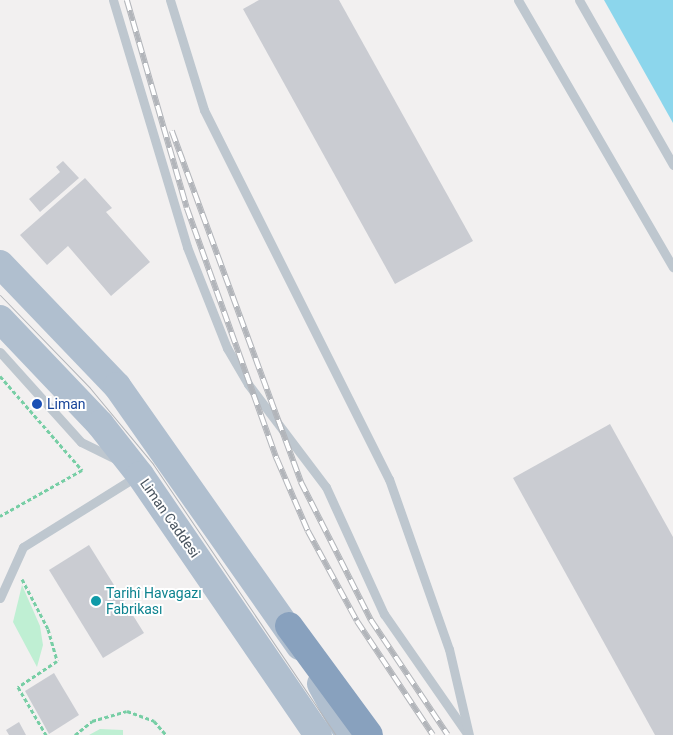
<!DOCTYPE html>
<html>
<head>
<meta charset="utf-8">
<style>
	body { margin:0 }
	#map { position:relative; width:673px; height:735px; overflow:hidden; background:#f2f0f0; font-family:Roboto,sans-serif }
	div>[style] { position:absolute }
	.green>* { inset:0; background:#bfefd3 }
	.water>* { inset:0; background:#8cd6ec }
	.building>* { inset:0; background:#caccd2 }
	.path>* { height:3px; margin-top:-1.5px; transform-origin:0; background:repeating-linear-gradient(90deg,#77cea5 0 4px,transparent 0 6.5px) }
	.lane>* { height:9px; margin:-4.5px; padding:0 4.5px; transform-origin:4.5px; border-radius:4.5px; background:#bec7cf }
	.primary>* { height:28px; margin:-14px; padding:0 14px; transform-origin:14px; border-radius:14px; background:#b0bfcf }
	.highway>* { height:28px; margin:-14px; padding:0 14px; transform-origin:14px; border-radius:14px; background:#88a1be }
	.tram>* { height:1px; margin:-0.5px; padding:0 0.5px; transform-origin:0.5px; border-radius:0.5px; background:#b2b5ba }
	.rail>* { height:5.5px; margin-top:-2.75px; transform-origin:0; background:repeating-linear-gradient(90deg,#fff 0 11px,#b2b5ba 0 22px); box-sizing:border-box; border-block:1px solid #b2b5ba }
	.dots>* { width:14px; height:14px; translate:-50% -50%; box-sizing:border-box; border:2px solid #fff; border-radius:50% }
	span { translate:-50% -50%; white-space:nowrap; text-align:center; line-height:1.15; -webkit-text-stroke:4px #fff; paint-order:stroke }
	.transit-label { font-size:14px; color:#164399 }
	.left { translate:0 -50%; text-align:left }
	.street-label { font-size:14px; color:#48535e }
	.culture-label { font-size:14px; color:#0d838f }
</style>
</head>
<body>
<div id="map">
	<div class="green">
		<div style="clip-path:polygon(22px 585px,40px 626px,43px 645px,37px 667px,13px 622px)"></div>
		<div style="clip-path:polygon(100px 729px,123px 730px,123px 735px,89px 735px)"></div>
	</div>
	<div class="water">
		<div style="clip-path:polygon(604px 0,673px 0,673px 123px)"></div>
	</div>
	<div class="building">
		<div style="clip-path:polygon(259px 0,339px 0,473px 241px,395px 284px,243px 9px)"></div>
		<div style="clip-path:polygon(63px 161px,79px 178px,40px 212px,29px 199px,60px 172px,56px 167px)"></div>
		<div style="clip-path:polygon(85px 178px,112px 208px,106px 212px,150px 262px,111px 296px,68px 246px,47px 265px,20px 235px)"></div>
		<div style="clip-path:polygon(610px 424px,673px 537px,673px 735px,655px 735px,513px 478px)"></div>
		<div style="clip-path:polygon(89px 545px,144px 633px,103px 658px,49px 570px)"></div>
		<div style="clip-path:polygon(54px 673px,79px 715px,49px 734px,25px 691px)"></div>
		<div style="clip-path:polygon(19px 722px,26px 735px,9px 735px,6px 730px)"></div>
	</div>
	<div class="path">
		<div style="left:0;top:376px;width:125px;rotate:48.9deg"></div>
		<div style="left:82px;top:470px;width:94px;rotate:150.7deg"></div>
		<div style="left:22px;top:579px;width:56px;rotate:62.5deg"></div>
		<div style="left:48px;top:629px;width:33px;rotate:74deg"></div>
		<div style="left:57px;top:661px;width:47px;rotate:146.3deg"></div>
		<div style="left:18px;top:687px;width:56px;rotate:59.7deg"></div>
		<div style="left:75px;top:735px;width:22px;rotate:-39deg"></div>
		<div style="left:92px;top:721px;width:36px;rotate:-16deg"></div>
		<div style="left:127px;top:711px;width:29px;rotate:20deg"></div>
		<div style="left:154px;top:721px;width:18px;rotate:49deg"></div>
	</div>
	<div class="lane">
		<div style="left:113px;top:0;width:258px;rotate:73.3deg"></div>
		<div style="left:187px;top:247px;width:109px;rotate:68.4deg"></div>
		<div style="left:227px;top:348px;width:42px;rotate:59.7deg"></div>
		<div style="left:248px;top:384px;width:129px;rotate:52.9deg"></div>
		<div style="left:326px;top:487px;width:140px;rotate:65.5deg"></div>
		<div style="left:384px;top:614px;width:147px;rotate:55.2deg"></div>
		<div style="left:170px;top:0;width:115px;rotate:72.8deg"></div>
		<div style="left:204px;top:110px;width:413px;rotate:63.4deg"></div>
		<div style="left:389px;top:479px;width:180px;rotate:70.6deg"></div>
		<div style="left:449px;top:649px;width:88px;rotate:76.9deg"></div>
		<div style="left:518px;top:0;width:309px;rotate:59.9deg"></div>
		<div style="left:579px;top:0;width:190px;rotate:60.3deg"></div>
		<div style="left:0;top:352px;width:121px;rotate:48deg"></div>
		<div style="left:81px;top:442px;width:39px;rotate:26deg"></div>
		<div style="left:0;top:598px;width:56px;rotate:-65.7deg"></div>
		<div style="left:23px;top:547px;width:134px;rotate:-31.9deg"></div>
	</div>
	<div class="primary">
		<div style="left:0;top:264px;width:169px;rotate:46.2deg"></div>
		<div style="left:117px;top:386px;width:318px;rotate:54.9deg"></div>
		<div style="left:0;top:319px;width:145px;rotate:46.4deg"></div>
		<div style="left:100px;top:424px;width:65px;rotate:51.9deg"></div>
		<div style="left:140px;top:475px;width:315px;rotate:55.6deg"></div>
		<div style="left:321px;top:684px;width:58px;rotate:61.2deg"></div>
	</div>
	<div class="highway">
		<div style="left:289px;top:626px;width:135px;rotate:53.7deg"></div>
	</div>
	<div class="tram">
		<div style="left:0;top:295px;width:129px;rotate:45.9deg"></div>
		<div style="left:90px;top:388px;width:99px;rotate:50.3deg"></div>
		<div style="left:153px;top:464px;width:327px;rotate:56deg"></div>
	</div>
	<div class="rail">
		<div style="left:127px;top:0;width:216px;rotate:73.9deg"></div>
		<div style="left:187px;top:208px;width:267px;rotate:70.3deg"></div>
		<div style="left:277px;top:459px;width:78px;rotate:66.7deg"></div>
		<div style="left:308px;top:531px;width:102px;rotate:61.4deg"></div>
		<div style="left:357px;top:621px;width:137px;rotate:56.3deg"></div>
		<div style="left:172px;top:131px;width:374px;rotate:69.8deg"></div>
		<div style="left:301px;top:482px;width:155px;rotate:63.1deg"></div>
		<div style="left:371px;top:620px;width:138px;rotate:56.2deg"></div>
	</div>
	<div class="dots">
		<div style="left:37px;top:404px;background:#1a4fb4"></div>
		<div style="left:96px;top:601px;background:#0f9aa8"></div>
	</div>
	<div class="transit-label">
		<span class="left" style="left:47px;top:404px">Liman</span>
	</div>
	<div class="street-label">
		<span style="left:170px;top:518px;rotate:55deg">Liman Caddesi</span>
	</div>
	<div class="culture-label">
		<span class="left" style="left:106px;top:601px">Tarihî Havagazı<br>Fabrikası</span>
	</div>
</div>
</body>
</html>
